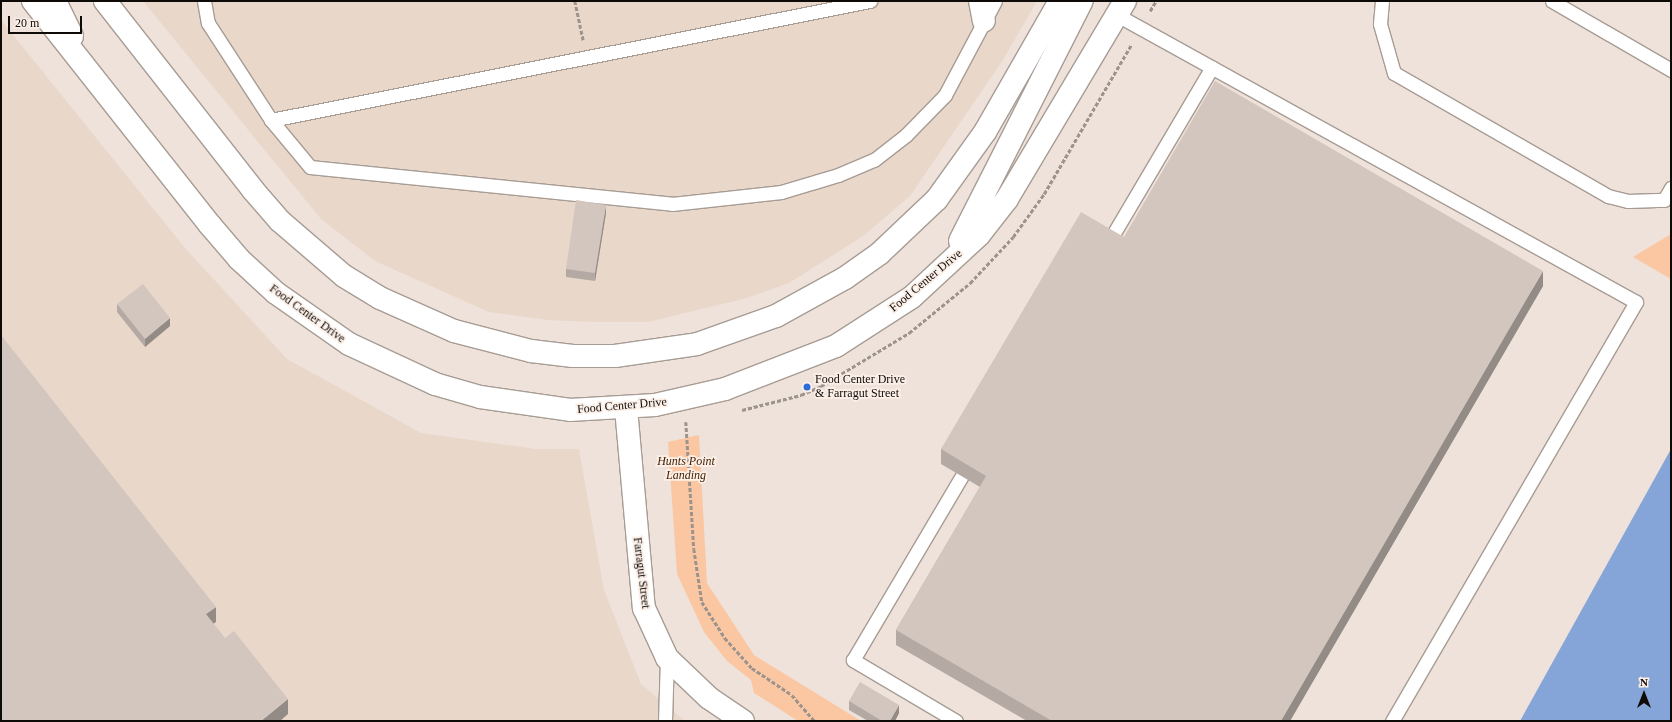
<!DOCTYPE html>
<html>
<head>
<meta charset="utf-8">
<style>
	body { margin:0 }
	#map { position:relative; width:1672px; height:722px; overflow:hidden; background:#eee2da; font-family:"Times New Roman",serif }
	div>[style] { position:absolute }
	.built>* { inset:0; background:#e9d7ca }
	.green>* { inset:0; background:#fbc7a2 }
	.water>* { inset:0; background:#85a4d7 }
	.path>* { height:2.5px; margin-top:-1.25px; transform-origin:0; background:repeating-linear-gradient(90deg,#9c938d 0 4px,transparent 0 6px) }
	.roads { filter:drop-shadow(1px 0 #a79c94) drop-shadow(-1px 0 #a79c94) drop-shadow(0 1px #a79c94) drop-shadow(0 -1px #a79c94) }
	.service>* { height:13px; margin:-6.5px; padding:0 6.5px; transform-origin:6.5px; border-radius:6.5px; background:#fff }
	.minor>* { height:22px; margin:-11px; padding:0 11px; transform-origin:11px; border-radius:11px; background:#fff }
	.secondary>* { height:22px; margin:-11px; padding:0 11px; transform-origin:11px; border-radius:11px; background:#fff }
	.wall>* { inset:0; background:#b5aaa3 }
	.shaded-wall>* { inset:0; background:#938b85 }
	.building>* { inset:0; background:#d2c6be }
	.dots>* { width:11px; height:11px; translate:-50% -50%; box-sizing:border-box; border:2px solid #fbefe7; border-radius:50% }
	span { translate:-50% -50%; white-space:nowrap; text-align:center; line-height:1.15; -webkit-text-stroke:3.5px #fbefe7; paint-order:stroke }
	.street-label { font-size:12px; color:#0e0a08 }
	.poi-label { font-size:12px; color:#0e0a08 }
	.left { translate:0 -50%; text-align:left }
	.park-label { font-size:12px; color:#442102; font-style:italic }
	.frame { position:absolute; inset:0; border:2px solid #0e0a08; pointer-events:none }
	.north { position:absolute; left:1624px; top:674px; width:40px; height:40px; -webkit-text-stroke:3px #fbefe7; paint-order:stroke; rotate:0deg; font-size:11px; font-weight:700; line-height:16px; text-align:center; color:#0e0a08 }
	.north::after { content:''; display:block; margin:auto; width:14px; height:18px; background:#0e0a08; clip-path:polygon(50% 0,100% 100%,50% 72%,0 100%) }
	.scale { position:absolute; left:8px; top:16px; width:74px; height:18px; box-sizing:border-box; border:2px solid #0e0a08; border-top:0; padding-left:5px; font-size:12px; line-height:14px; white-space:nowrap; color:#0e0a08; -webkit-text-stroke:3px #fbefe7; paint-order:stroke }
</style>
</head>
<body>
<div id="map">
	<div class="built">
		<div style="clip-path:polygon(143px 1px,1037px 1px,1003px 60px,910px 196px,863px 236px,789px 283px,747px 298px,648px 322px,595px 322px,548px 320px,489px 312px,375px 261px,321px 219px)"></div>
		<div style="clip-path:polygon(1px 20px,185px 248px,287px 359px,421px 433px,536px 449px,579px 449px,604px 590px,641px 684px,685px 721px,1px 721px)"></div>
	</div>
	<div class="green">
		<div style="clip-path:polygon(1671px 234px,1671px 279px,1633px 257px)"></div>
		<div style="clip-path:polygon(699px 435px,707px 583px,754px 655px,861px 721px,798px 721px,754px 693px,751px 680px,727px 661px,704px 632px,677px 574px,668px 442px)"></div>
	</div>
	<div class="water">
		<div style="clip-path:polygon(1671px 449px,1671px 721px,1520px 721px)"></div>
	</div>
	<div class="path">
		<div style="left:575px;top:1px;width:40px;rotate:78deg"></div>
		<div style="left:1150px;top:11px;width:12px;rotate:-59deg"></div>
		<div style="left:742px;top:410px;width:61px;rotate:-14.3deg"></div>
		<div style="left:801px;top:395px;width:22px;rotate:-24deg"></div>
		<div style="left:821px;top:386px;width:103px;rotate:-31.1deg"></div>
		<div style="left:909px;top:333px;width:79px;rotate:-39.3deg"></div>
		<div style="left:970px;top:283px;width:63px;rotate:-46.9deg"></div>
		<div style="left:1013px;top:237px;width:53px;rotate:-54.2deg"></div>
		<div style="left:1044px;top:194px;width:173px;rotate:-59.7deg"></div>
		<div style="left:686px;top:422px;width:127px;rotate:86.4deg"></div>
		<div style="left:694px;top:549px;width:54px;rotate:81.4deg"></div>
		<div style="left:702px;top:602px;width:43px;rotate:57.4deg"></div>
		<div style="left:725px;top:638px;width:40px;rotate:48deg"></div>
		<div style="left:752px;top:668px;width:48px;rotate:34deg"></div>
		<div style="left:792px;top:695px;width:35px;rotate:49deg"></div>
	</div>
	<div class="roads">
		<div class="service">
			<div style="left:204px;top:1px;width:22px;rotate:80deg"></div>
			<div style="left:208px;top:23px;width:116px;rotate:57deg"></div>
			<div style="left:271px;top:120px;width:61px;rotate:50.3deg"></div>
			<div style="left:310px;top:167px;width:364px;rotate:5.8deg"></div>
			<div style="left:672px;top:204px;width:110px;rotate:-6.3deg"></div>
			<div style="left:781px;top:192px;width:59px;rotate:-16.6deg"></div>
			<div style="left:838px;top:175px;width:39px;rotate:-23deg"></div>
			<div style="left:874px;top:160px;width:41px;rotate:-38deg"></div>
			<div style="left:906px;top:135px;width:56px;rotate:-45.7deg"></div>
			<div style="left:945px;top:95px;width:106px;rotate:-62deg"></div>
			<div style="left:1382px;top:1px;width:23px;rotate:95deg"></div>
			<div style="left:1380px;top:24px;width:51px;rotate:74.1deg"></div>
			<div style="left:1394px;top:73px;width:247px;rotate:29.9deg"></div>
			<div style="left:1608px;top:196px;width:21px;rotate:14deg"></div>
			<div style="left:1628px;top:201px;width:36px;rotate:-2deg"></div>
			<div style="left:1664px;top:200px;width:14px;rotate:-60deg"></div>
			<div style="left:1552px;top:1px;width:138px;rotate:30.1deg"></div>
			<div style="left:1117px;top:15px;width:593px;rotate:28.94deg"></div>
			<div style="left:1636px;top:302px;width:485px;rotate:120.2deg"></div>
			<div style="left:271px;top:120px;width:611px;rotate:-11.24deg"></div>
			<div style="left:1108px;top:243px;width:204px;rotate:-59.4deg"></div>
			<div style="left:665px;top:721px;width:63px;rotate:-88.2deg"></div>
			<div style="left:956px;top:721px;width:120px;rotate:-149.4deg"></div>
			<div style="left:853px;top:660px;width:214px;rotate:-59.4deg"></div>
		</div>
		<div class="minor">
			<div style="left:980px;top:1px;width:20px;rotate:79deg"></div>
			<div style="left:626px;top:408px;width:201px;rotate:84.9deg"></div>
			<div style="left:644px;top:608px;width:55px;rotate:65.3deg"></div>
			<div style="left:667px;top:658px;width:58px;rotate:43.6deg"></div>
			<div style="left:709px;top:698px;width:41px;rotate:34.1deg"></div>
		</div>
		<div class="secondary">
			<div style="left:33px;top:1px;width:285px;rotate:51.7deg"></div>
			<div style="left:210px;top:225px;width:45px;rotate:49.5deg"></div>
			<div style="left:239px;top:259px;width:50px;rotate:42.6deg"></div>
			<div style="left:276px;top:293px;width:89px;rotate:34.9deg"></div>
			<div style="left:349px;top:344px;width:95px;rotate:24.9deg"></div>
			<div style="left:435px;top:384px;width:47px;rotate:16.1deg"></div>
			<div style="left:480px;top:397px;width:91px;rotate:8.2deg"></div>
			<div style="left:570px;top:410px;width:85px;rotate:-3.4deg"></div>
			<div style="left:655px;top:405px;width:72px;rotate:-12.9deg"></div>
			<div style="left:725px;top:389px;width:119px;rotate:-21.2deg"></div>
			<div style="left:836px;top:346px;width:90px;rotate:-32.8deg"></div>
			<div style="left:912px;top:297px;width:91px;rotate:-42.8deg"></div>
			<div style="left:979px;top:235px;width:46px;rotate:-52.1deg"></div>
			<div style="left:1007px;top:199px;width:230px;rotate:-59.2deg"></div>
			<div style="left:55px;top:1px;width:39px;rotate:64deg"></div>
			<div style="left:105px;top:1px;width:240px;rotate:51.9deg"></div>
			<div style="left:253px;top:190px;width:41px;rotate:48.9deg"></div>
			<div style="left:280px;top:221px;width:84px;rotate:40.7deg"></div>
			<div style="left:344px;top:276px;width:42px;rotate:31.4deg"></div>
			<div style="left:380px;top:298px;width:81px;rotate:24deg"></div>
			<div style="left:454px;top:331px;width:80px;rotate:14.6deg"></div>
			<div style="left:531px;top:351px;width:42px;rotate:6.8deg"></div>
			<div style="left:573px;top:356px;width:42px"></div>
			<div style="left:615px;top:356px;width:83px;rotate:-8.3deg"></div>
			<div style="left:697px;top:344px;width:84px;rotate:-19.5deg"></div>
			<div style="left:776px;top:316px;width:79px;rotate:-28.8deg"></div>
			<div style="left:845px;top:278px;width:42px;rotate:-35.2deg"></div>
			<div style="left:879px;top:254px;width:80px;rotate:-43.5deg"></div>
			<div style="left:937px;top:199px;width:82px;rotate:-54.4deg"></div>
			<div style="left:985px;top:132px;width:151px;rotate:-60.2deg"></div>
			<div style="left:960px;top:241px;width:269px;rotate:-63.1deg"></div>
		</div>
	</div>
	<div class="wall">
		<div style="clip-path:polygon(606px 213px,595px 281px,566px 277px,566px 269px)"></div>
		<div style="clip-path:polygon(1543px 286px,1290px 721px,1027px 721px,896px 645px,896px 630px,980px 487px,941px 464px,941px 449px)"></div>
		<div style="clip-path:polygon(117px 304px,170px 326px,145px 347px,117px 312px)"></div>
		<div style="clip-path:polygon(849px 701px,899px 713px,895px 721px,868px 721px,849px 710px)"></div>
	</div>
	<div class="shaded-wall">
		<div style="clip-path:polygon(606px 205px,606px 213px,595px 281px,595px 273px)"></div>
		<div style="clip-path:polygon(1543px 271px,1543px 286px,1290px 721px,1281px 721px)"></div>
		<div style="clip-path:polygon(170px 318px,170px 326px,145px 347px,145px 339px)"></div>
		<div style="clip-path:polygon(216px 607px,216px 622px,206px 629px,206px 614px)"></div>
		<div style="clip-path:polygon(288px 699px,288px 714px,280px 721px,261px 721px)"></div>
		<div style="clip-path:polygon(899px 705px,899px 713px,895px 721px,890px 721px)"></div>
	</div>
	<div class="building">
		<div style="clip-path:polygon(1215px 81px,1543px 271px,1281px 721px,1052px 721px,896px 630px,986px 476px,941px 449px,1081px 212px,1124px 237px)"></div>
		<div style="clip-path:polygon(576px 200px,606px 205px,595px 273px,566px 269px)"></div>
		<div style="clip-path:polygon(143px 284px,170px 318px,145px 339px,117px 304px)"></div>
		<div style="clip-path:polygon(1px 335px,216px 607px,206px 614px,225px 638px,234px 631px,288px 699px,261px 721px,1px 721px)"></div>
		<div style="clip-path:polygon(860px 682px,899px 705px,890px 721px,882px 721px,849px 701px)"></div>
	</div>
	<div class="dots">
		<div style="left:807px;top:387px;background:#2c6cd9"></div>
	</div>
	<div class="street-label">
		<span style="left:926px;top:281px;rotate:-40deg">Food Center Drive</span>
		<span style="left:307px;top:314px;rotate:36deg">Food Center Drive</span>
		<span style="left:622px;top:406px;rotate:-5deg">Food Center Drive</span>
		<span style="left:641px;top:573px;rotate:83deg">Farragut Street</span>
	</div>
	<div class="poi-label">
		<span class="left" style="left:815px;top:387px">Food Center Drive<br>&amp; Farragut Street</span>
	</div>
	<div class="park-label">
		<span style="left:686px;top:469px">Hunts Point<br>Landing</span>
	</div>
	<div class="frame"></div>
	<div class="north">N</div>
	<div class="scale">20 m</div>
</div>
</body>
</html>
